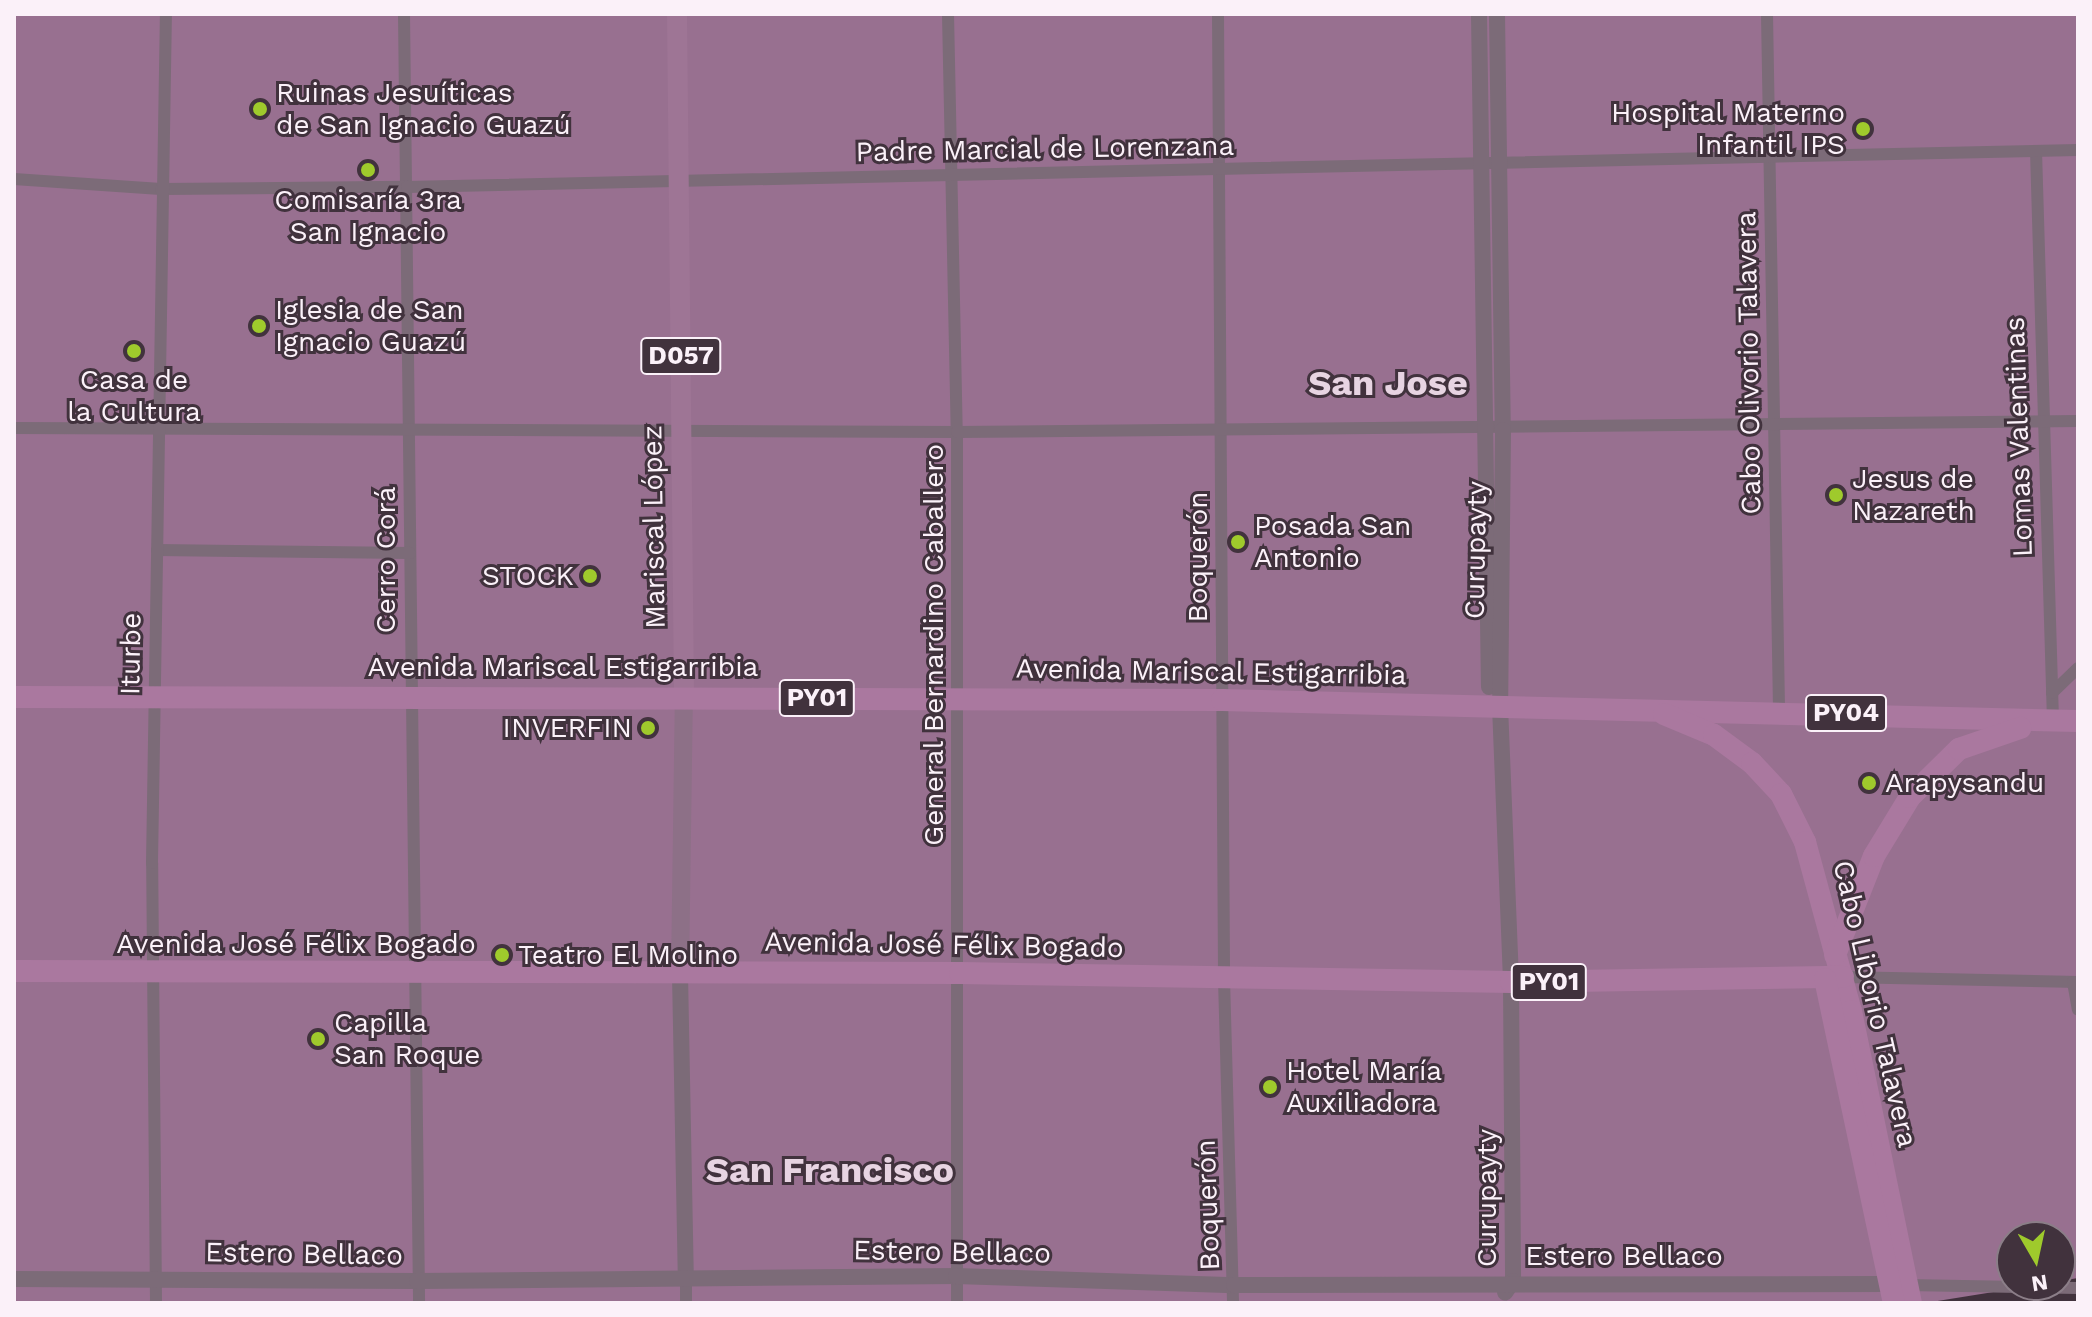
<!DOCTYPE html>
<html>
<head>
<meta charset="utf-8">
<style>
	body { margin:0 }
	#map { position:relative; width:2092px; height:1317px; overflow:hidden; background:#41323d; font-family:"Work Sans",sans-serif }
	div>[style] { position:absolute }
	.water>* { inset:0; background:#987090 }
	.minor>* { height:12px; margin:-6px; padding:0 6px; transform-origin:6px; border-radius:6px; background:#7c6b78 }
	.tertiary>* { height:16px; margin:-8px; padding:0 8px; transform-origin:8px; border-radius:8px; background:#7c6b78 }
	.secondary>* { height:18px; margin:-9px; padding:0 9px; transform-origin:9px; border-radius:9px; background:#8d7087 }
	.primary>* { height:20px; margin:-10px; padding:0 10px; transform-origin:10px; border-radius:10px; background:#9e7595 }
	.trunk>* { height:22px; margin:-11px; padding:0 11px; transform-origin:11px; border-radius:11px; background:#aa789f }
	.dots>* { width:22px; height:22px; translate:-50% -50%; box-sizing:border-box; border:4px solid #41323d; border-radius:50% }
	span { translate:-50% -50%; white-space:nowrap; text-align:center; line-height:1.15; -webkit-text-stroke:6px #41323d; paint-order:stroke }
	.shield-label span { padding:2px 6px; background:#41323d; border:2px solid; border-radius:6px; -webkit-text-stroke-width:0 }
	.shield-label { font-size:26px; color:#fbf1f9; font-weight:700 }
	.poi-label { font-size:28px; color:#fbf1f9 }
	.left { translate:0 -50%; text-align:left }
	.right { translate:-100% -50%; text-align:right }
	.street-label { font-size:28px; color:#fbf1f9 }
	.district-label { font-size:36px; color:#e7d4e2; font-weight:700 }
	.frame { position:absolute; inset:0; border:16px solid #fbf1f9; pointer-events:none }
	.north { position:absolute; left:1996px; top:1221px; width:80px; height:80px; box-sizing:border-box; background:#41323d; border:2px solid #8b7e88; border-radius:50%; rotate:171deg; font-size:22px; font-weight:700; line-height:32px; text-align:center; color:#fbf1f9 }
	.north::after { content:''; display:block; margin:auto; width:28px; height:36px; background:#9fca2c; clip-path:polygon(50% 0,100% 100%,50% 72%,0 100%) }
</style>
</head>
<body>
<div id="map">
	<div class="water">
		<div style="clip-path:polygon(14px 14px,2077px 14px,2078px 1278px,2060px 1281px,2060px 1237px,2012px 1237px,2012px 1285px,2037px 1285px,1925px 1303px,14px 1303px)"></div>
	</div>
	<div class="minor">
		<div style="left:404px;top:14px;width:1289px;rotate:89.33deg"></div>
		<div style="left:948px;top:14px;width:418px;rotate:88.8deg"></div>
		<div style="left:957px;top:432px;width:871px;rotate:90deg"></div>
		<div style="left:1218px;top:14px;width:965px;rotate:89.64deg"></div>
		<div style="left:1224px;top:979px;width:324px;rotate:88.4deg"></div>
		<div style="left:1767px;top:14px;width:696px;rotate:89.01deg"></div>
		<div style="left:2036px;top:151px;width:571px;rotate:88.29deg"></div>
		<div style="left:14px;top:179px;width:147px;rotate:3.9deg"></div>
		<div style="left:161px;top:189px;width:246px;rotate:-0.5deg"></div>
		<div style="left:407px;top:187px;width:1671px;rotate:-1.27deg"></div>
		<div style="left:14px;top:428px;width:943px;rotate:0.24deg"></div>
		<div style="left:957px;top:432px;width:1121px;rotate:-0.56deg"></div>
		<div style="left:157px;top:550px;width:253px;rotate:0.7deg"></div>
		<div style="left:2052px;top:693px;width:36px;rotate:-44deg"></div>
		<div style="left:1843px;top:977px;width:235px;rotate:1.2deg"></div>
		<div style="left:2073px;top:982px;width:28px;rotate:80deg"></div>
		<div style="left:686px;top:1278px;width:25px;rotate:90deg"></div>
		<div style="left:1906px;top:1285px;width:172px;rotate:1deg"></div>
		<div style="left:156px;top:1303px;width:440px;rotate:-90.5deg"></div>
		<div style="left:152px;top:863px;width:849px;rotate:-89.06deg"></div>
	</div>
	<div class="tertiary">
		<div style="left:1479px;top:14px;width:673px;rotate:89.15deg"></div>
		<div style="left:1497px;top:14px;width:416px;rotate:89.2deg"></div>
		<div style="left:1503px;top:430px;width:276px;rotate:90.6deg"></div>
		<div style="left:1500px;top:706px;width:276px;rotate:87.7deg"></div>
		<div style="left:1511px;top:982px;width:299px;rotate:89.6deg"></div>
		<div style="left:1513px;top:1281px;width:14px;rotate:124deg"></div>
		<div style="left:680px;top:974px;width:304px;rotate:88.9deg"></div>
		<div style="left:14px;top:1279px;width:403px;rotate:0.3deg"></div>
		<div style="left:417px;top:1281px;width:539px;rotate:-0.53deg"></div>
		<div style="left:956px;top:1276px;width:278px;rotate:1.9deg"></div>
		<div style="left:1234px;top:1285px;width:655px;rotate:-0.09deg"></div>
	</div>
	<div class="secondary">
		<div style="left:680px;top:974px;width:277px;rotate:-89.2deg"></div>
	</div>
	<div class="primary">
		<div style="left:677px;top:14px;width:683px;rotate:89.41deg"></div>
	</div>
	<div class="trunk">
		<div style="left:14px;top:697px;width:1208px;rotate:0.14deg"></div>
		<div style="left:1222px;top:700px;width:856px;rotate:1.41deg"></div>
		<div style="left:1664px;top:714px;width:54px;rotate:22.8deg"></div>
		<div style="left:1714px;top:735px;width:47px;rotate:36.4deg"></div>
		<div style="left:1752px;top:763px;width:42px;rotate:46.9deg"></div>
		<div style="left:1781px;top:794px;width:54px;rotate:63.4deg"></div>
		<div style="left:1805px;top:842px;width:175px;rotate:74.8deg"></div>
		<div style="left:1851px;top:1011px;width:298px;rotate:78.4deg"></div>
		<div style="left:1835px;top:955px;width:106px;rotate:-68.5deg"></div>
		<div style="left:1874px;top:856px;width:69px;rotate:-58.6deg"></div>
		<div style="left:1910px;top:797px;width:69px;rotate:-44.4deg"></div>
		<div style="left:1959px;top:749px;width:65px;rotate:-19deg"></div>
		<div style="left:14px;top:971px;width:946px;rotate:0.12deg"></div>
		<div style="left:960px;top:973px;width:551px;rotate:0.94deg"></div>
		<div style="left:1511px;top:982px;width:332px;rotate:-0.9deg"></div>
		<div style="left:1825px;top:979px;width:331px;rotate:78deg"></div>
	</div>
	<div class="dots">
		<div style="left:260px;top:109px;background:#9fca2c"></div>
		<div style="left:1863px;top:129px;background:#9fca2c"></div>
		<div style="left:368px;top:170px;background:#9fca2c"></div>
		<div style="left:259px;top:326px;background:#9fca2c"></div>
		<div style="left:134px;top:351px;background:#9fca2c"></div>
		<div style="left:1836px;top:495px;background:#9fca2c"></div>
		<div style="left:1238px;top:542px;background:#9fca2c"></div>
		<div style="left:590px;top:576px;background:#9fca2c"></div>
		<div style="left:648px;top:728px;background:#9fca2c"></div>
		<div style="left:1869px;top:783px;background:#9fca2c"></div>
		<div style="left:502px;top:955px;background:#9fca2c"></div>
		<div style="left:318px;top:1039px;background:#9fca2c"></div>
		<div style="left:1270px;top:1087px;background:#9fca2c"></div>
	</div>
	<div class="shield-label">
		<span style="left:681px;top:356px">D057</span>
		<span style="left:817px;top:698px">PY01</span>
		<span style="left:1846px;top:713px">PY04</span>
		<span style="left:1549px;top:982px">PY01</span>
	</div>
	<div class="poi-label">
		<span class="left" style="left:276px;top:109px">Ruinas Jesuíticas<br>de San Ignacio Guazú</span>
		<span class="right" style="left:1845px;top:129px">Hospital Materno<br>Infantil IPS</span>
		<span style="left:368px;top:216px">Comisaría 3ra<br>San Ignacio</span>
		<span class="left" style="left:275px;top:326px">Iglesia de San<br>Ignacio Guazú</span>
		<span style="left:134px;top:396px">Casa de<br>la Cultura</span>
		<span class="left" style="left:1852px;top:495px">Jesus de<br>Nazareth</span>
		<span class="left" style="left:1254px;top:542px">Posada San<br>Antonio</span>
		<span class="right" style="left:574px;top:576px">STOCK</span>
		<span class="right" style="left:632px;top:728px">INVERFIN</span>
		<span class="left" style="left:1885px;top:783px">Arapysandu</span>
		<span class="left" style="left:518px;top:955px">Teatro El Molino</span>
		<span class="left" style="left:334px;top:1039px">Capilla<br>San Roque</span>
		<span class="left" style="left:1286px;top:1087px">Hotel María<br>Auxiliadora</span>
	</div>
	<div class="street-label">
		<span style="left:1045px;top:149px;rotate:-1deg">Padre Marcial de Lorenzana</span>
		<span style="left:1749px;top:363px;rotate:-91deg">Cabo Olivorio Talavera</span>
		<span style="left:2019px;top:437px;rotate:-92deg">Lomas Valentinas</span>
		<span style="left:654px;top:527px;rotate:-91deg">Mariscal López</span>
		<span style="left:1476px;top:550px;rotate:-89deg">Curupayty</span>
		<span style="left:1198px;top:557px;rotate:-90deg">Boquerón</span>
		<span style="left:386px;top:560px;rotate:-90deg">Cerro Corá</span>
		<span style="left:934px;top:645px;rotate:-90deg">General Bernardino Caballero</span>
		<span style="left:131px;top:654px;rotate:-89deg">Iturbe</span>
		<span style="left:563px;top:667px">Avenida Mariscal Estigarribia</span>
		<span style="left:1211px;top:672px;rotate:1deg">Avenida Mariscal Estigarribia</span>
		<span style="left:296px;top:944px">Avenida José Félix Bogado</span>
		<span style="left:944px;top:945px;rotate:1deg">Avenida José Félix Bogado</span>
		<span style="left:1875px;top:1004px;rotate:77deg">Cabo Liborio Talavera</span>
		<span style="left:1487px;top:1198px;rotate:-90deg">Curupayty</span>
		<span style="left:1208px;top:1205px;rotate:-92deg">Boquerón</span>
		<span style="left:952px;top:1252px;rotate:1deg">Estero Bellaco</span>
		<span style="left:304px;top:1254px;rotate:1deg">Estero Bellaco</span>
		<span style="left:1624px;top:1256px">Estero Bellaco</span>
	</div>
	<div class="district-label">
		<span style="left:1388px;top:384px">San Jose</span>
		<span style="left:830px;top:1171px">San Francisco</span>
	</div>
	<div class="frame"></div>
	<div class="north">N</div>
</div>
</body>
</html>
